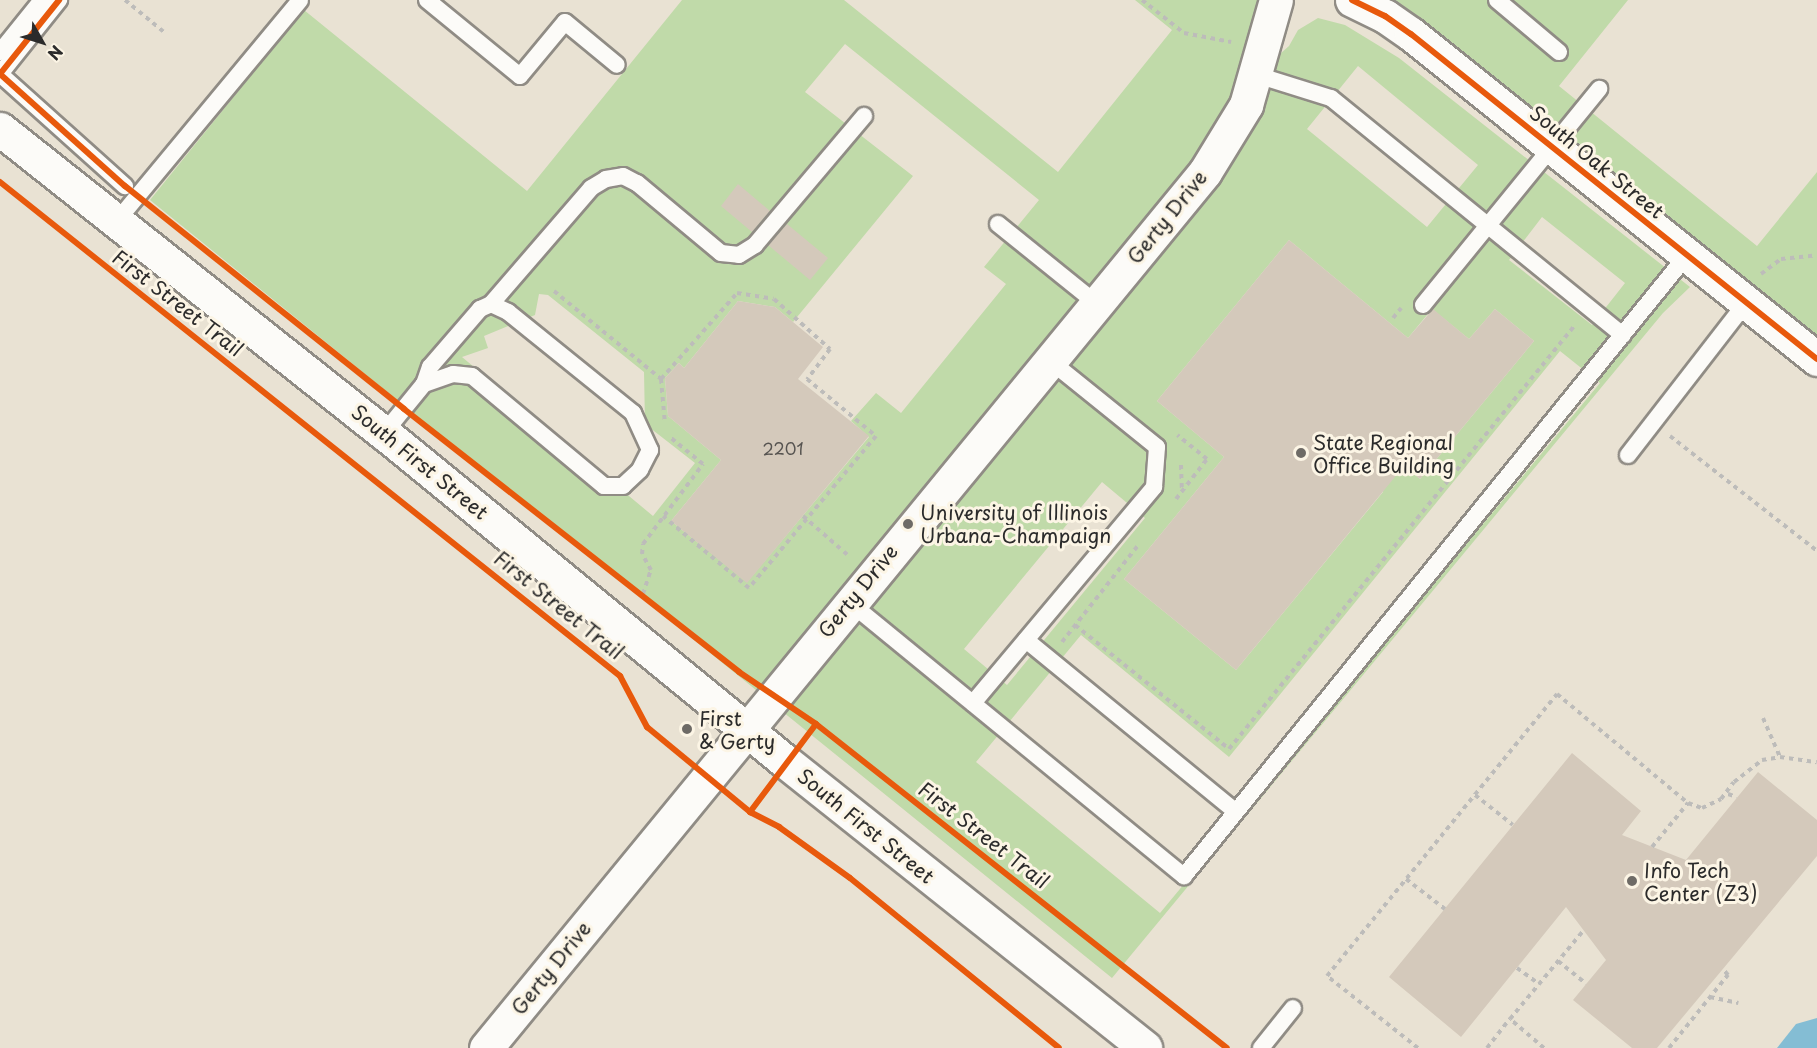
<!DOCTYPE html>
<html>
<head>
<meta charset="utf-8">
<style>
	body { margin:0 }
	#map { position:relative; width:1817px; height:1048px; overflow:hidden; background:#e9e2d3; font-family:"Playpen Sans",sans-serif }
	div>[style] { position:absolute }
	.green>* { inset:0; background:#c0daa9 }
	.water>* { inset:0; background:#84bdd4 }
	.building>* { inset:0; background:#d4c9bb }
	.path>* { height:4px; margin-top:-2px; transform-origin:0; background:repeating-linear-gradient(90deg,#bdbcba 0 4.5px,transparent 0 9px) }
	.roads { filter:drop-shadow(2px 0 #908c85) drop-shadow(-2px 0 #908c85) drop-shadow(0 2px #908c85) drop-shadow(0 -2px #908c85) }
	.lane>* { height:16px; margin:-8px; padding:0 8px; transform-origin:8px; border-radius:8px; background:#fcfbf8 }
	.street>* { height:33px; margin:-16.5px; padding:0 16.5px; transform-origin:16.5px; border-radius:16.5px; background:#fcfbf8 }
	.secondary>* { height:33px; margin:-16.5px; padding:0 16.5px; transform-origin:16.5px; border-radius:16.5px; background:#fcfbf8 }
	.cycleway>* { height:6px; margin:-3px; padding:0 3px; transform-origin:3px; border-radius:3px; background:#e8590c }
	.dots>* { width:16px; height:16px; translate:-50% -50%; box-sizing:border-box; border:3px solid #fcf5e5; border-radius:50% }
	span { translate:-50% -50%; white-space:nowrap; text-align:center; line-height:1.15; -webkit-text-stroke:6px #fcf5e5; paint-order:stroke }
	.number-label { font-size:16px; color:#565350 }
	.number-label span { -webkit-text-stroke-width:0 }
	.street-label { font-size:20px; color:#2b2b2b }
	.poi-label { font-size:20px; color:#2b2b2b }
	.left { translate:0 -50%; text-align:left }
	.north { position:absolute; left:12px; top:12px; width:60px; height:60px; -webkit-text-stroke:4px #fcf5e5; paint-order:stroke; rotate:129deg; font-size:16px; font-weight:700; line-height:24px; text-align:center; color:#2b2b2b }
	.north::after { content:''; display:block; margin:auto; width:21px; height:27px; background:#2b2b2b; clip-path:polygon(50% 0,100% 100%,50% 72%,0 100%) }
</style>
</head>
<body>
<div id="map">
	<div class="green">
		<div style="clip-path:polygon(evenodd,682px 0,844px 0,1058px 172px,1172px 30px,1135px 0,1261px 0,1257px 74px,1289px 46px,1298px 30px,1318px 18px,1345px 25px,1399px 58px,1690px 287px,1663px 313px,1112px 978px,150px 200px,304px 10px,527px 191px,682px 0,845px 44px,1039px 200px,984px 267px,1006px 284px,901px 413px,876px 393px,851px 421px,869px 437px,747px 582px,671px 521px,721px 460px,668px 416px,665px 378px,679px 363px,684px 368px,738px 301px,775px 307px,793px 322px,913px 176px,805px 92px,845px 44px,682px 0,1358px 66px,1478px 165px,1427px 227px,1307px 129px,1358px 66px,682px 0,1542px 217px,1625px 283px,1592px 325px,1509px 260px,1542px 217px,682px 0,1289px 240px,1408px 338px,1432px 309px,1469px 339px,1495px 309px,1534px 341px,1420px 479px,1385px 450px,1383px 492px,1236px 670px,1124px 579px,1224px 457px,1157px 401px,1289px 240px,682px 0,539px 294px,548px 295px,644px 372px,645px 424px,695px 463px,653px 516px,462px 357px,488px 348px,484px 336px,535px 315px,539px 294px,682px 0,1560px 351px,1600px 383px,1160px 913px,976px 762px,1081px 635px,1229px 757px,1560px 351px,682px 0,1102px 482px,1145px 518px,1007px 685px,964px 649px,1102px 482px)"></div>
		<div style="clip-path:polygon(1386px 0,1628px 0,1559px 86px,1757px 246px,1817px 172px,1817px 335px)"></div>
	</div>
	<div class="water">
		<div style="clip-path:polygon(1817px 1018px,1817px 1048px,1777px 1048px,1796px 1024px)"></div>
	</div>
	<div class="building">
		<div style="clip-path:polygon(738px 184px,770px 211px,752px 232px,721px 206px)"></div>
		<div style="clip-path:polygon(787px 224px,828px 258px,810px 280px,768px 245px)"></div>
		<div style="clip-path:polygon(1289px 240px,1408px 338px,1433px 309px,1469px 339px,1495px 309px,1534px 341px,1420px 479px,1404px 466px,1236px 670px,1124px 579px,1224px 457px,1157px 401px)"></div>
		<div style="clip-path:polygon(738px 301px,775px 307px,823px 347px,798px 379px,869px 436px,747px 583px,671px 521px,721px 460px,668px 416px,665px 378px,679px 363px,684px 368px)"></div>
		<div style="clip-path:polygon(1572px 753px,1641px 811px,1622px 835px,1686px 860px,1758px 772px,1817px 820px,1817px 856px,1657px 1048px,1632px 1048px,1573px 1000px,1606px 960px,1566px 907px,1461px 1037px,1389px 977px)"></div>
	</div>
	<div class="path">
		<div style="left:125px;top:0;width:50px;rotate:39.4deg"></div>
		<div style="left:1142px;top:0;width:53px;rotate:38.2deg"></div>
		<div style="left:1184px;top:33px;width:48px;rotate:10.8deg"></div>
		<div style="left:1761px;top:274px;width:25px;rotate:-37deg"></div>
		<div style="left:1781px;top:259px;width:36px;rotate:-6deg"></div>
		<div style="left:554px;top:291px;width:139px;rotate:39.4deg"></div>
		<div style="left:661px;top:379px;width:45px;rotate:84.9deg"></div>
		<div style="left:1393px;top:318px;width:13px;rotate:-51deg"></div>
		<div style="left:661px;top:379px;width:115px;rotate:-48.5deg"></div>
		<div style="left:737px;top:293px;width:37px;rotate:9deg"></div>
		<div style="left:774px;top:299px;width:75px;rotate:41.8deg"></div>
		<div style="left:830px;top:349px;width:38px;rotate:127deg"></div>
		<div style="left:807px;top:379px;width:89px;rotate:39.6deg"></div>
		<div style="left:876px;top:436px;width:198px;rotate:129.9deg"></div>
		<div style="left:749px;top:588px;width:112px;rotate:-140.1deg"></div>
		<div style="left:1670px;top:436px;width:187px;rotate:38deg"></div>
		<div style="left:1181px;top:465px;width:26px;rotate:88deg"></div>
		<div style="left:1176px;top:499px;width:51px;rotate:-52.2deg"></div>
		<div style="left:1207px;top:459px;width:38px;rotate:-141deg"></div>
		<div style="left:803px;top:516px;width:62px;rotate:41.1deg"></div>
		<div style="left:643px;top:594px;width:25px;rotate:-72deg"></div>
		<div style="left:651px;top:570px;width:18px;rotate:-119deg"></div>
		<div style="left:642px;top:554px;width:10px;rotate:-84deg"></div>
		<div style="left:643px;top:544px;width:100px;rotate:-53.1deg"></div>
		<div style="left:703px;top:464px;width:41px;rotate:-140.9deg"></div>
		<div style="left:1075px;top:625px;width:198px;rotate:38.8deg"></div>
		<div style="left:1229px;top:749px;width:547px;rotate:-50.78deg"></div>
		<div style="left:1062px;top:642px;width:125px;rotate:-51.8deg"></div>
		<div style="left:1763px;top:718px;width:43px;rotate:66.4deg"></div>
		<div style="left:1728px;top:794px;width:9px;rotate:18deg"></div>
		<div style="left:1475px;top:795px;width:48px;rotate:38.3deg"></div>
		<div style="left:1652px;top:847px;width:57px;rotate:-50.7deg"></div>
		<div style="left:1688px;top:803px;width:15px;rotate:20deg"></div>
		<div style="left:1702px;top:808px;width:21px;rotate:-25deg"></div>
		<div style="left:1721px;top:799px;width:21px;rotate:-53deg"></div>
		<div style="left:1734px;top:782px;width:36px;rotate:-38deg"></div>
		<div style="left:1762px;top:760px;width:18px;rotate:-9deg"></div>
		<div style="left:1780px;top:757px;width:37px;rotate:8deg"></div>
		<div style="left:1406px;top:879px;width:49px;rotate:37.6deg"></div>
		<div style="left:1558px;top:961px;width:36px;rotate:39deg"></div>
		<div style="left:1517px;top:968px;width:27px;rotate:36deg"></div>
		<div style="left:1710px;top:997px;width:29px;rotate:12deg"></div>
		<div style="left:1418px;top:1048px;width:116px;rotate:-141.6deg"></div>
		<div style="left:1327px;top:976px;width:364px;rotate:-50.8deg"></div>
		<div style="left:1557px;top:694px;width:170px;rotate:39.8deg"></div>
		<div style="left:1487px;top:1048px;width:37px;rotate:-52deg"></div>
		<div style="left:1544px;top:1048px;width:45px;rotate:-139.5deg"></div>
		<div style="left:1510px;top:1019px;width:116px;rotate:-50.3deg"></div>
		<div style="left:1669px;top:1048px;width:94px;rotate:-51.1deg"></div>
		<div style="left:1728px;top:975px;width:8px;rotate:-130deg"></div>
	</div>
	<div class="roads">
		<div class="lane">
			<div style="left:427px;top:0;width:120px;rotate:39.3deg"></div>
			<div style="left:520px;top:76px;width:70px;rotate:-50.2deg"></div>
			<div style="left:565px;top:22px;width:67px;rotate:39.6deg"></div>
			<div style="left:1497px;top:0;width:81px;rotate:40deg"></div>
			<div style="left:0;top:52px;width:67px;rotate:-51.1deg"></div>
			<div style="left:0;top:74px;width:168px;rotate:41.9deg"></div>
			<div style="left:0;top:74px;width:95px;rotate:-51.4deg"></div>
			<div style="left:1257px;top:75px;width:77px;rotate:17.3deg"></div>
			<div style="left:1331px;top:98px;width:376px;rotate:39.1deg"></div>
			<div style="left:116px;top:222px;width:288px;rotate:-50.3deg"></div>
			<div style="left:998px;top:224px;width:126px;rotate:38.9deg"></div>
			<div style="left:491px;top:304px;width:153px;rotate:-49.2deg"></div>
			<div style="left:591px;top:188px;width:17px;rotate:-31deg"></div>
			<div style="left:606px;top:179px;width:17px;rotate:-10deg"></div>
			<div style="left:623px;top:176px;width:16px;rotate:27deg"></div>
			<div style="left:637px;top:183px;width:109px;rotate:39.8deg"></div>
			<div style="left:721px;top:253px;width:18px;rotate:6deg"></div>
			<div style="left:739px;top:255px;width:19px;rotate:-32deg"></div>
			<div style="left:755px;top:245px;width:169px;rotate:-49.8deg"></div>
			<div style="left:1423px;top:305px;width:279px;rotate:-50.8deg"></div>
			<div style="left:384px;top:433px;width:63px;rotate:-50.8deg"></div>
			<div style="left:424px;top:384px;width:18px;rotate:-71deg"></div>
			<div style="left:430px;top:367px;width:77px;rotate:-49.2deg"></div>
			<div style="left:480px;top:309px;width:12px;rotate:-24deg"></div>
			<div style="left:491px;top:304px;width:19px;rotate:25deg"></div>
			<div style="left:508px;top:312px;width:161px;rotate:38.9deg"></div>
			<div style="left:633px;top:413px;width:41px;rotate:65.3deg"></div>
			<div style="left:650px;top:450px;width:22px;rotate:117deg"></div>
			<div style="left:640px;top:470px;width:23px;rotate:137deg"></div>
			<div style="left:623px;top:486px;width:19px;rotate:180deg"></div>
			<div style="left:604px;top:486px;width:172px;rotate:-140.2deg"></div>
			<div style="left:472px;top:376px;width:19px;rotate:-174deg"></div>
			<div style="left:453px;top:374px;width:31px;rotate:161deg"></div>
			<div style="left:1628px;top:455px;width:192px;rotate:-52.2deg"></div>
			<div style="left:849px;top:602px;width:433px;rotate:39.3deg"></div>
			<div style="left:1184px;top:876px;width:799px;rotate:-50.99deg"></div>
			<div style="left:1026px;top:640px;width:271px;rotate:39.3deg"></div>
			<div style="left:973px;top:703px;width:282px;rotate:-50deg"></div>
			<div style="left:1154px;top:487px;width:40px;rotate:-85.7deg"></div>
			<div style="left:1157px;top:447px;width:139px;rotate:-141.1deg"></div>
			<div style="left:1261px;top:1048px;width:51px;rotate:-51.3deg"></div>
		</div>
		<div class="street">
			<div style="left:1352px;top:0;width:37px;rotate:26deg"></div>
			<div style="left:1385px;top:16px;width:32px;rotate:35deg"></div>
			<div style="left:1411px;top:34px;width:520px;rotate:38.68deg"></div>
			<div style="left:486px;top:1048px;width:1133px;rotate:-50.62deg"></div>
			<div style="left:1205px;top:172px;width:79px;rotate:-58.5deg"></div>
			<div style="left:1246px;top:105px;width:109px;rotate:-74.1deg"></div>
		</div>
		<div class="secondary">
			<div style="left:0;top:129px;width:490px;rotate:38.4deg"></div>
			<div style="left:384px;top:433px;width:519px;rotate:39.3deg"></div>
			<div style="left:786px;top:762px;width:459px;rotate:38.5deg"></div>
		</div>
	</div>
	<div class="cycleway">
		<div style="left:1352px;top:0;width:37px;rotate:26deg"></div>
		<div style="left:1385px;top:16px;width:32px;rotate:35deg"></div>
		<div style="left:1411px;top:34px;width:520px;rotate:38.68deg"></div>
		<div style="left:0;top:74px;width:168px;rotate:41.9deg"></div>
		<div style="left:125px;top:186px;width:357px;rotate:38.6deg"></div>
		<div style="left:404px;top:409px;width:426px;rotate:38.1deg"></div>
		<div style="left:739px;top:672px;width:93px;rotate:34deg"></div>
		<div style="left:0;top:74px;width:95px;rotate:-51.4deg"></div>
		<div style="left:0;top:182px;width:793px;rotate:38.55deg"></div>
		<div style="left:620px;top:676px;width:58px;rotate:62.1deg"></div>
		<div style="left:647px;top:727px;width:134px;rotate:39.5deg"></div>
		<div style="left:750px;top:812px;width:110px;rotate:-53.1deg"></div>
		<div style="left:816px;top:724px;width:523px;rotate:38.25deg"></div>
		<div style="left:750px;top:812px;width:33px;rotate:27deg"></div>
		<div style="left:779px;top:827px;width:87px;rotate:35.7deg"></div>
		<div style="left:850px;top:878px;width:269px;rotate:39.1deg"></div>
	</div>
	<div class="dots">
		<div style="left:1301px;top:453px;background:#6e6b66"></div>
		<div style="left:908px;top:524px;background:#6e6b66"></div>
		<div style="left:687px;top:729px;background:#6e6b66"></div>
		<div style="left:1632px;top:881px;background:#6e6b66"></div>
	</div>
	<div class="number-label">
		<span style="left:783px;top:448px">2201</span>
	</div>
	<div class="street-label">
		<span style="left:1597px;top:162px;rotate:39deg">South Oak Street</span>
		<span style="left:1167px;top:217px;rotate:-51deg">Gerty Drive</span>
		<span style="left:178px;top:303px;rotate:38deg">First Street Trail</span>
		<span style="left:420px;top:462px;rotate:39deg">South First Street</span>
		<span style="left:858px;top:591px;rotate:-51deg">Gerty Drive</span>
		<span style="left:559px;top:605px;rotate:39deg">First Street Trail</span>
		<span style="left:866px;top:826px;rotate:39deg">South First Street</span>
		<span style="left:984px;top:835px;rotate:38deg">First Street Trail</span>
		<span style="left:551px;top:968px;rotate:-51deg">Gerty Drive</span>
	</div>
	<div class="poi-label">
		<span class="left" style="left:1313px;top:454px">State Regional<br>Office Building</span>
		<span class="left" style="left:920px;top:524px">University of Illinois<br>Urbana-Champaign</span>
		<span class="left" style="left:699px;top:730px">First<br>&amp; Gerty</span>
		<span class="left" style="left:1644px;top:882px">Info Tech<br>Center (Z3)</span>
	</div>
	<div class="north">N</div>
</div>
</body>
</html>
